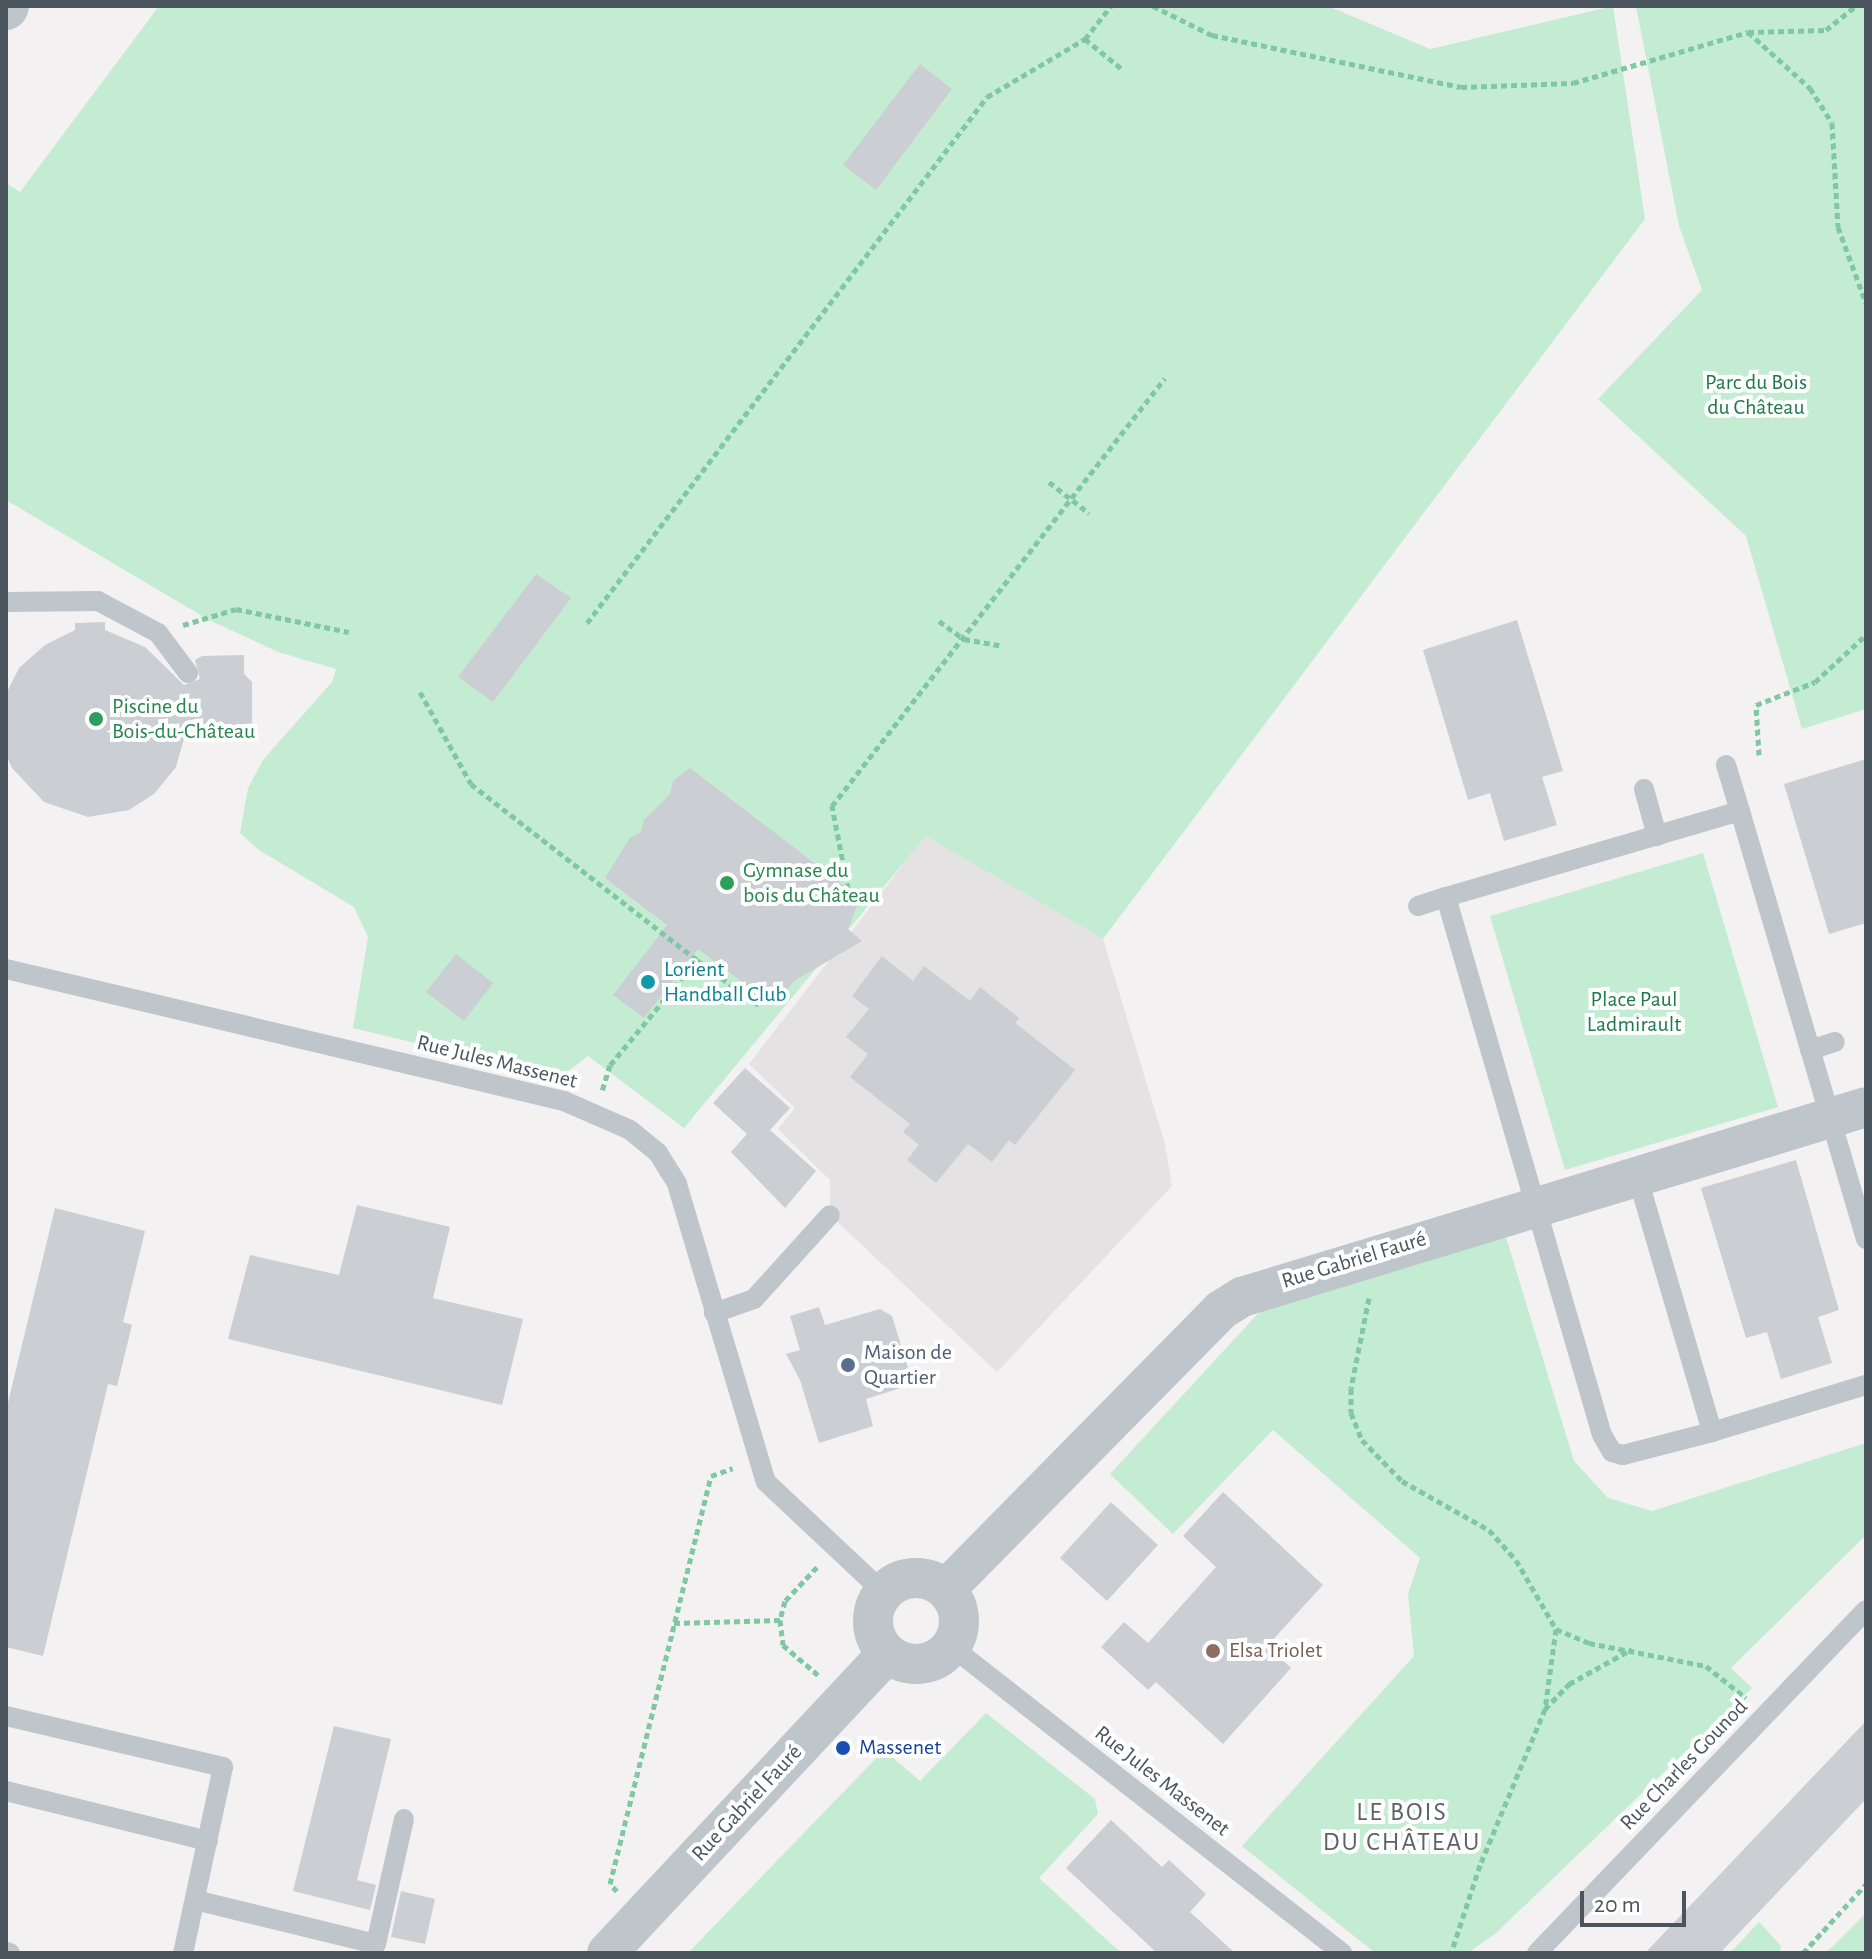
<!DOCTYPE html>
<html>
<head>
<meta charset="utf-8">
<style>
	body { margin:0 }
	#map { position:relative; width:1872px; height:1959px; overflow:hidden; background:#f3f1f1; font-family:"Alegreya Sans",sans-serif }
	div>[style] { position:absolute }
	.education>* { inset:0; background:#e4e2e2 }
	.green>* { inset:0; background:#c4ecd3 }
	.building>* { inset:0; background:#cbced3 }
	.path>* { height:5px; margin-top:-2.5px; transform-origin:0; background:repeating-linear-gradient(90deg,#7fc8a2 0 6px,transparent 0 10px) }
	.service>* { height:20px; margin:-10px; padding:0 10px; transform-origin:10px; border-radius:10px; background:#bec6cc }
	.minor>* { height:40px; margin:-20px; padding:0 20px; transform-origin:20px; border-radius:20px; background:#bec6cc }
	.minor>.ring { margin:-20px; padding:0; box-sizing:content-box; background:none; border:40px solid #bec6cc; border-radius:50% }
	.tertiary>* { height:44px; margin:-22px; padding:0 22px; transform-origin:22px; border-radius:22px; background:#bec6cc }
	.dots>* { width:22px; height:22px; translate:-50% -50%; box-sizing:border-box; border:4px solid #fff; border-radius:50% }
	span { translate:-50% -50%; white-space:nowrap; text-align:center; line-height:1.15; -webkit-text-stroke:8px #fff; paint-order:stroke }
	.park-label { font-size:22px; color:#1f7a4a }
	.leisure-label { font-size:22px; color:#27864d }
	.left { translate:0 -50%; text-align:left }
	.culture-label { font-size:22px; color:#0d838f }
	.street-label { font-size:22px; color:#4a555d }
	.service-label { font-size:22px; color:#4e5e75 }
	.education-label { font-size:22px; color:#785e54 }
	.transit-label { font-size:22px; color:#164399 }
	.quarter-label { font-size:26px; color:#5e6265; letter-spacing:2px }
	.frame { position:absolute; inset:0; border:8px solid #4a555d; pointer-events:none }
	.scale { position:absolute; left:1580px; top:1891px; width:106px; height:36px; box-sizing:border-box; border:4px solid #4a555d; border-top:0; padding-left:10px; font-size:24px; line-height:28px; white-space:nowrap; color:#4a555d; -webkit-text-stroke:6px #fff; paint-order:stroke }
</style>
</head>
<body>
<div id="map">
	<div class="education">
		<div style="clip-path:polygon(926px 835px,1103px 939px,1165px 1144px,1172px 1186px,997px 1372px,830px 1215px,830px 1180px,778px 1129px,795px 1108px,749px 1064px)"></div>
	</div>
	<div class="green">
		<div style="clip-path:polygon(159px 6px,1328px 6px,1430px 49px,1613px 6px,1645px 219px,1103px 939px,926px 836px,684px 1128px,588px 1056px,559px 1078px,353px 1028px,368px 937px,354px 907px,259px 850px,240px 833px,248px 788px,263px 760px,332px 682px,336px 669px,278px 652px,209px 620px,6px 500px,6px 183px,20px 192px)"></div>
		<div style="clip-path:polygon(1636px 6px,1866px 6px,1866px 709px,1802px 729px,1746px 536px,1598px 399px,1702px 290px,1679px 226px)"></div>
		<div style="clip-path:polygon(1703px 853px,1778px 1107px,1565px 1170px,1490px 916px)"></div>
		<div style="clip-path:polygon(1506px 1237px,1574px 1461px,1608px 1498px,1652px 1511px,1866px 1443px,1866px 1535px,1731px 1668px,1752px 1688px,1496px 1933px,1468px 1953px,1375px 1953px,1242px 1846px,1414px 1656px,1408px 1594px,1420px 1558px,1273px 1430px,1173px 1534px,1110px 1474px,1264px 1307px)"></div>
		<div style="clip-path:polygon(986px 1713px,1095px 1799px,1098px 1814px,1039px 1878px,1121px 1953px,688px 1953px,884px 1750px,920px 1781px)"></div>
		<div style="clip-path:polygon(1866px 1913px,1866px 1953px,1826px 1953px)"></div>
		<div style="clip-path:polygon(1759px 1922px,1781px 1946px,1780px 1953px,1730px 1953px)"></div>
	</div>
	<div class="building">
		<div style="clip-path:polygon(920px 64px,952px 89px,876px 190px,843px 165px)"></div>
		<div style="clip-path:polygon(536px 574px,571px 598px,493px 702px,458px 677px)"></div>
		<div style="clip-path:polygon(1517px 620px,1563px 771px,1542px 777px,1557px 825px,1504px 841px,1490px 793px,1468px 800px,1423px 650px)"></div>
		<div style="clip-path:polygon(105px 622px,105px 630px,145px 647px,184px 685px,200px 679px,195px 660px,202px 656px,244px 655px,244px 674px,252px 682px,252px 726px,188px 725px,176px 767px,154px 794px,129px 810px,88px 817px,44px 802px,12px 768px,6px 754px,6px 694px,19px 668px,45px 645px,75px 630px,75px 623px)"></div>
		<div style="clip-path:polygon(1866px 759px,1866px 923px,1829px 934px,1784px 784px)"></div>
		<div style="clip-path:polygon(690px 768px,860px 898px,848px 929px,862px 941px,794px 981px,774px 1006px,698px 949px,644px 1018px,613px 995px,667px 925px,605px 878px,630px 838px,641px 832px,644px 820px,670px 794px,673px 781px)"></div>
		<div style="clip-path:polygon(456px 954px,493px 983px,464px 1021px,426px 992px)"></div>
		<div style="clip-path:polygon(882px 956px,913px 981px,924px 966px,970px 1001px,980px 987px,1019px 1018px,1015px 1023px,1075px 1070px,1015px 1145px,1009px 1140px,992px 1162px,968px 1144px,936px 1183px,907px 1160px,919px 1145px,903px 1132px,910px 1124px,850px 1077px,868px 1054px,846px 1037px,869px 1009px,852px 996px)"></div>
		<div style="clip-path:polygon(745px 1068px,790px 1108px,770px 1130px,816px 1171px,785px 1208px,731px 1152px,747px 1134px,713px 1103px)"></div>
		<div style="clip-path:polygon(1796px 1160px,1839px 1310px,1818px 1317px,1832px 1363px,1781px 1379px,1767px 1332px,1746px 1338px,1701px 1188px)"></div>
		<div style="clip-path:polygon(357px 1205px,450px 1227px,433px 1298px,523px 1319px,502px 1405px,228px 1339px,250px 1255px,339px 1275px)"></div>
		<div style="clip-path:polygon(55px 1208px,145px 1231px,123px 1322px,132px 1325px,117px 1386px,108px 1384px,43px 1656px,6px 1647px,6px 1411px)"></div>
		<div style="clip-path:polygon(819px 1307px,825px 1325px,880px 1309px,892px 1316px,913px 1384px,866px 1399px,873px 1426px,819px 1443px,800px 1380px,786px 1354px,800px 1350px,790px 1316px)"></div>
		<div style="clip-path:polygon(1223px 1492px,1323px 1585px,1267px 1646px,1291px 1668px,1223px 1744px,1156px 1682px,1148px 1690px,1101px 1647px,1124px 1622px,1148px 1643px,1216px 1567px,1183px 1536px)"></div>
		<div style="clip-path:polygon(1111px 1502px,1158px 1545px,1107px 1601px,1060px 1558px)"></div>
		<div style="clip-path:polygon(1866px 1721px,1866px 1799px,1720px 1953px,1645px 1953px)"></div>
		<div style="clip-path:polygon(334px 1726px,391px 1739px,357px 1880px,376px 1885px,370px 1910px,293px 1891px)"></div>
		<div style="clip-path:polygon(1111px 1820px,1162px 1867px,1169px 1860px,1206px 1894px,1190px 1912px,1235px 1953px,1157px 1953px,1066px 1868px)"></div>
		<div style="clip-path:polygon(401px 1891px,435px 1899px,425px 1944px,391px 1937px)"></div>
	</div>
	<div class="path">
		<div style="left:1153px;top:6px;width:66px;rotate:26.2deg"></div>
		<div style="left:1212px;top:35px;width:254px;rotate:11.8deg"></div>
		<div style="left:1461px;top:87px;width:112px;rotate:-2deg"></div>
		<div style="left:1573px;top:83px;width:182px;rotate:-16.2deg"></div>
		<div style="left:1748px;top:32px;width:78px;rotate:-1.5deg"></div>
		<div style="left:1826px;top:30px;width:38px;rotate:-39deg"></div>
		<div style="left:1748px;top:32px;width:84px;rotate:42.1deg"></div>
		<div style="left:1810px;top:88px;width:41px;rotate:57.8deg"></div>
		<div style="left:1832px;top:123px;width:104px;rotate:86.7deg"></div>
		<div style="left:1838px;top:227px;width:81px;rotate:69.8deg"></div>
		<div style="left:1085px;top:39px;width:48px;rotate:39deg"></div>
		<div style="left:1049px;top:482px;width:51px;rotate:37.8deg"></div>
		<div style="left:939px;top:621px;width:31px;rotate:36deg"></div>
		<div style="left:964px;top:639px;width:36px;rotate:10deg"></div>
		<div style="left:587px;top:623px;width:661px;rotate:-52.75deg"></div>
		<div style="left:987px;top:97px;width:114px;rotate:-30.6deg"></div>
		<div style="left:1085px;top:39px;width:42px;rotate:-51.8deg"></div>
		<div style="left:183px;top:625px;width:55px;rotate:-16.8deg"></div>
		<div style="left:236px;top:609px;width:115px;rotate:11.5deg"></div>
		<div style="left:420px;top:692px;width:105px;rotate:61deg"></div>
		<div style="left:471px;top:784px;width:286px;rotate:37.9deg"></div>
		<div style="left:697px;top:960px;width:136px;rotate:129.6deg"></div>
		<div style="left:610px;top:1065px;width:27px;rotate:107deg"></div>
		<div style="left:1759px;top:755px;width:50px;rotate:-93.4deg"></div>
		<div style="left:1756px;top:705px;width:63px;rotate:-21.3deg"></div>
		<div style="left:1815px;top:682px;width:69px;rotate:-42.7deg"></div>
		<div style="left:848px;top:889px;width:85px;rotate:-100.9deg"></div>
		<div style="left:832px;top:806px;width:542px;rotate:-52.12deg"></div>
		<div style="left:697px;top:960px;width:78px;rotate:36.1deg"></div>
		<div style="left:1369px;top:1298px;width:92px;rotate:101.3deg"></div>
		<div style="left:1351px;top:1388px;width:25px;rotate:90deg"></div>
		<div style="left:1351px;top:1413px;width:29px;rotate:68deg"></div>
		<div style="left:1362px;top:1440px;width:57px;rotate:45.7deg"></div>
		<div style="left:1402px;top:1481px;width:100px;rotate:29.4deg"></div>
		<div style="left:1489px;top:1530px;width:40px;rotate:48deg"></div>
		<div style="left:1516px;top:1560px;width:80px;rotate:59.9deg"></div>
		<div style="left:1556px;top:1629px;width:81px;rotate:97.8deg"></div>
		<div style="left:1545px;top:1709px;width:169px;rotate:112.6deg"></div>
		<div style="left:1480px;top:1865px;width:93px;rotate:108.2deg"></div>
		<div style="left:817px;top:1567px;width:47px;rotate:133.3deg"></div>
		<div style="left:785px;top:1601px;width:20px;rotate:105deg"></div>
		<div style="left:780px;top:1620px;width:25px;rotate:83deg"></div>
		<div style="left:783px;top:1645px;width:46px;rotate:40.6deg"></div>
		<div style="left:674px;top:1623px;width:106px;rotate:-1.6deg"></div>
		<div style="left:1556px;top:1629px;width:36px;rotate:23deg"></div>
		<div style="left:1589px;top:1643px;width:119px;rotate:11.1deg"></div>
		<div style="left:1706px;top:1666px;width:51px;rotate:38.7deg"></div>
		<div style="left:1545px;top:1709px;width:35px;rotate:-46deg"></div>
		<div style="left:1569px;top:1684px;width:72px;rotate:-29.1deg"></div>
		<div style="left:617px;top:1891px;width:10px;rotate:-135deg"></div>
		<div style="left:610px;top:1884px;width:420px;rotate:-76.1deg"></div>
		<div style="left:711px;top:1476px;width:23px;rotate:-20deg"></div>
		<div style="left:1803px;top:1953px;width:93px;rotate:-47.6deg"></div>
	</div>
	<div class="service">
		<div style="left:6px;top:602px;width:92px;rotate:-0.6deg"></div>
		<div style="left:98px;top:601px;width:68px;rotate:28.1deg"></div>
		<div style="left:158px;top:633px;width:50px;rotate:53.1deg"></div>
		<div style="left:1726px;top:765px;width:48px;rotate:73.1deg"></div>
		<div style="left:1644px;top:789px;width:49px;rotate:74.5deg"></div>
		<div style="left:1418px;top:906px;width:29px;rotate:-18deg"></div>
		<div style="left:6px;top:969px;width:573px;rotate:13.31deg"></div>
		<div style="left:564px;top:1101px;width:72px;rotate:23.7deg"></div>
		<div style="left:630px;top:1130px;width:36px;rotate:39deg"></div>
		<div style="left:658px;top:1153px;width:36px;rotate:58deg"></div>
		<div style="left:677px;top:1184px;width:311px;rotate:73.4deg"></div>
		<div style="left:766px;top:1482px;width:161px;rotate:43.2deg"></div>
		<div style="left:1810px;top:1050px;width:26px;rotate:-18deg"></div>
		<div style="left:1637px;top:1175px;width:268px;rotate:73.7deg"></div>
		<div style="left:1712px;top:1432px;width:92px;rotate:165.5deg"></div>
		<div style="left:1623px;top:1455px;width:11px;rotate:-165deg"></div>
		<div style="left:1612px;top:1452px;width:20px;rotate:-120deg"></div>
		<div style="left:1602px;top:1435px;width:560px;rotate:-106.17deg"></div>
		<div style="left:1446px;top:897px;width:306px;rotate:-16.3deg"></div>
		<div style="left:1740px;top:811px;width:446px;rotate:73.6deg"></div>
		<div style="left:714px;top:1313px;width:42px;rotate:-19.3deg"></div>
		<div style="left:754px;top:1299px;width:113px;rotate:-47.9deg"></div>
		<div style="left:1712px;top:1432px;width:161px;rotate:-17deg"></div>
		<div style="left:952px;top:1647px;width:496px;rotate:38.1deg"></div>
		<div style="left:6px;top:1716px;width:223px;rotate:13.2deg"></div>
		<div style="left:223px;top:1767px;width:190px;rotate:102.1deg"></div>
		<div style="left:6px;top:1791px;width:208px;rotate:13.9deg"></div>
		<div style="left:195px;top:1900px;width:186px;rotate:13.7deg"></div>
		<div style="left:376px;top:1944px;width:128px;rotate:-77.4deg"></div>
		<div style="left:6px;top:1952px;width:4px;rotate:14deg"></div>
		<div style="left:1537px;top:1953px;width:475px;rotate:-46.2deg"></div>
	</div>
	<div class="minor">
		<div class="ring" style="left:873px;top:1578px;width:46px;height:46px"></div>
		<div style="left:946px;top:1589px;width:392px;rotate:-45.4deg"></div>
		<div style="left:1221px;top:1310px;width:25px;rotate:-32deg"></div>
		<div style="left:1242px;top:1297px;width:652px;rotate:-16.93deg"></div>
		<div style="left:607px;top:1953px;width:410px;rotate:-46.9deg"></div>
	</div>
	<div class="tertiary">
		<div style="left:6px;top:8px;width:2px;rotate:-63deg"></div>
	</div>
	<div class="dots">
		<div style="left:96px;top:719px;background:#2e9e5b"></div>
		<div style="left:727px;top:883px;background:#2e9e5b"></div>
		<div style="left:648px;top:982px;background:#0f9aa8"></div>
		<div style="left:848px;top:1365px;background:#5c6f8a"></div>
		<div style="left:1213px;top:1651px;background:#8d6e63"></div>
		<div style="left:843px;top:1748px;background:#1a4fb4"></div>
	</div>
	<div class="park-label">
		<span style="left:1756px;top:395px">Parc du Bois<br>du Château</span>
		<span style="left:1634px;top:1012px">Place Paul<br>Ladmirault</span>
	</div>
	<div class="leisure-label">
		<span class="left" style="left:112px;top:719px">Piscine du<br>Bois-du-Château</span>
		<span class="left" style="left:743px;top:883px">Gymnase du<br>bois du Château</span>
	</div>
	<div class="culture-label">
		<span class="left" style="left:664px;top:982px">Lorient<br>Handball Club</span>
	</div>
	<div class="street-label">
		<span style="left:497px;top:1062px;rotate:14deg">Rue Jules Massenet</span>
		<span style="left:1354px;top:1260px;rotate:-17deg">Rue Gabriel Fauré</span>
		<span style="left:1684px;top:1765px;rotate:-46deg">Rue Charles Gounod</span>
		<span style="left:1162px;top:1781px;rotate:38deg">Rue Jules Massenet</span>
		<span style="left:747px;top:1803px;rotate:-47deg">Rue Gabriel Fauré</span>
	</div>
	<div class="service-label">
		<span class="left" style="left:864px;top:1365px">Maison de<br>Quartier</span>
	</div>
	<div class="education-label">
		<span class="left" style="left:1229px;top:1651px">Elsa Triolet</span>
	</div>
	<div class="transit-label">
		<span class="left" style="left:859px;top:1748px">Massenet</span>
	</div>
	<div class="quarter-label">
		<span style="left:1402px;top:1828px">LE BOIS<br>DU CHÂTEAU</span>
	</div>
	<div class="frame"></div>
	<div class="scale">20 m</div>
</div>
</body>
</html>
